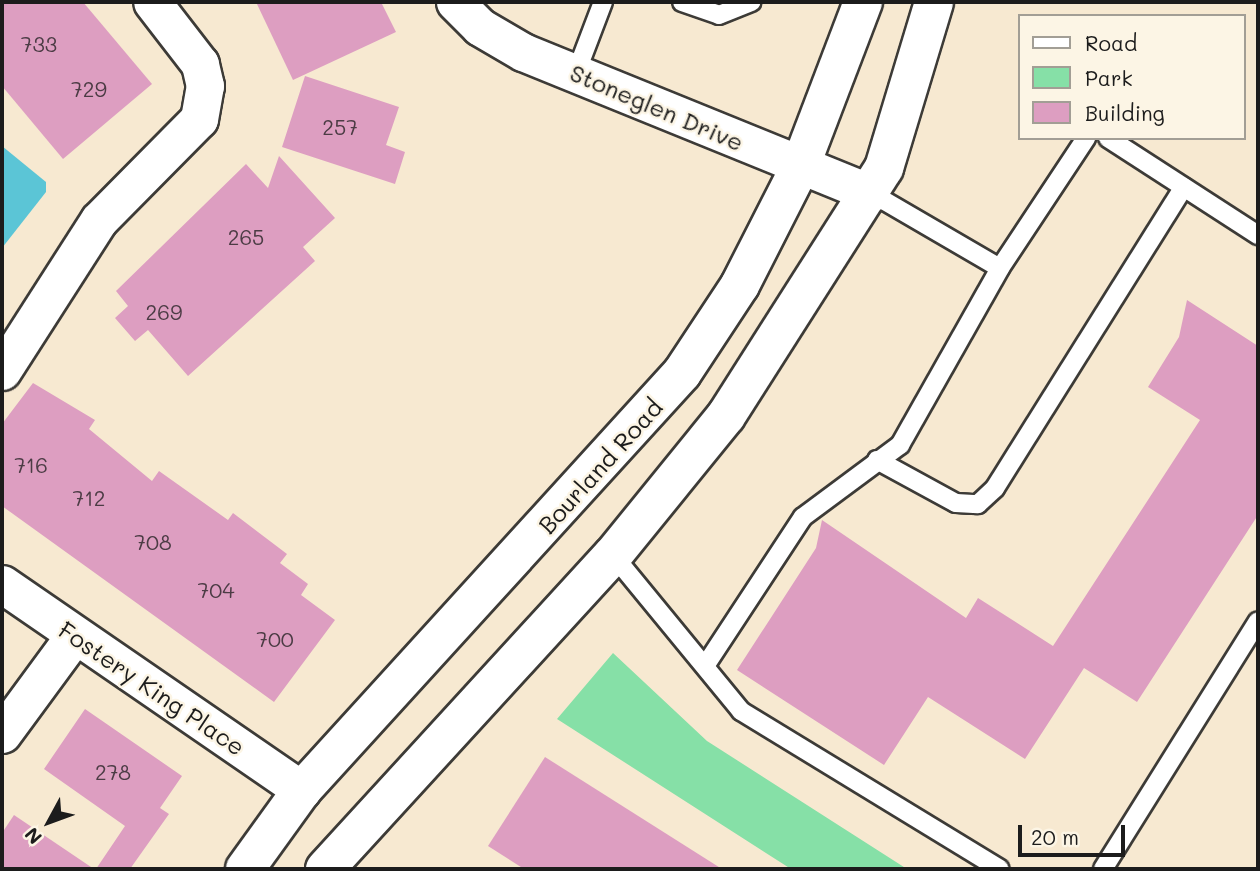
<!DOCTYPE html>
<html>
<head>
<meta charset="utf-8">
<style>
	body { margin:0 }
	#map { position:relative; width:1260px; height:871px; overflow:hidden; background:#f7e9d1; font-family:Mali,sans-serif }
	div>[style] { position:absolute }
	.green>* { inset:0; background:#86e0a7 }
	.water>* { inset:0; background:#5bc5d6 }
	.building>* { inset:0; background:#dd9ec1 }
	.roads { filter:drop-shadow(2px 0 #3d3b37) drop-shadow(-2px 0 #3d3b37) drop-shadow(0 2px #3d3b37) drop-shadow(0 -2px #3d3b37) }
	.service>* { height:18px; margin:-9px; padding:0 9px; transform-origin:9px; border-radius:9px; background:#fff }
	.minor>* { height:37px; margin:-18.5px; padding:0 18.5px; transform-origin:18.5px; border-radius:18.5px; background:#fff }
	.secondary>* { height:38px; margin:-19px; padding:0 19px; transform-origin:19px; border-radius:19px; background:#fff }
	span { translate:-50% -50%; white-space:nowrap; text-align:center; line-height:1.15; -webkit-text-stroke:5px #fcf5e5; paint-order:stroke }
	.number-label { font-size:21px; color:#4c3c45 }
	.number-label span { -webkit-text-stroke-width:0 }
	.street-label { font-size:24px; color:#1c1c1c }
	.frame { position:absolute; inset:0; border:4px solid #1c1c1c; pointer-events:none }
	.legend { position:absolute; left:1018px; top:14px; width:228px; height:126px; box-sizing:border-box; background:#fcf5e5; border:2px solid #a29e95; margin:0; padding:9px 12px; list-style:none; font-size:21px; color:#1c1c1c }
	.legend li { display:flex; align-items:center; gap:14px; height:35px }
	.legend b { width:35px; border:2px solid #a29e95 }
	.north { position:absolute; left:14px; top:787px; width:70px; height:70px; -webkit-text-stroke:5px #fcf5e5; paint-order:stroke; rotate:229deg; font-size:19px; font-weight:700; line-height:28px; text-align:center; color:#1c1c1c }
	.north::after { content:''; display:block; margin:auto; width:24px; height:32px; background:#1c1c1c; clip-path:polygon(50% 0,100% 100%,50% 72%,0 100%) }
	.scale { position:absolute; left:1018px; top:825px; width:107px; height:32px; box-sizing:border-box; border:4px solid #1c1c1c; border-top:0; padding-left:9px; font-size:21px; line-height:24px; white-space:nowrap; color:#1c1c1c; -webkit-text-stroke:5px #fcf5e5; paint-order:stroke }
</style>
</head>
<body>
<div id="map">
	<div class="green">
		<div style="clip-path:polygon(613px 653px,707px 741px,907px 869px,791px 869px,557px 719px)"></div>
	</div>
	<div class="water">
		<div style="clip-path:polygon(2px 146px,46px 182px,46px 192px,2px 248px)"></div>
	</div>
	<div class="building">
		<div style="clip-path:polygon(2px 2px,83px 2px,152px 84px,63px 159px,2px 86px)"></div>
		<div style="clip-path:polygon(256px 2px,381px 2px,396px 32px,293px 80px)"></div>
		<div style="clip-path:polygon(305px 76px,399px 107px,386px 145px,405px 152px,395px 184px,282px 147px)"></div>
		<div style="clip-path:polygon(279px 156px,335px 218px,303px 247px,315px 261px,188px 376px,148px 330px,135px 341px,115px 318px,128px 306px,116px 291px,246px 164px,268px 188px)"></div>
		<div style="clip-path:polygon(1187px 300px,1258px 346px,1258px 515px,1137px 702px,1084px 668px,1025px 759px,928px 697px,884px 765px,737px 670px,816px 548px,822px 520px,966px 618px,978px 598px,1053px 646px,1200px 420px,1148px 387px,1179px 337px)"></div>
		<div style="clip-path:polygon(33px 383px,95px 420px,89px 429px,152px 481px,159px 471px,228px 520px,233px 513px,287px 554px,280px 563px,308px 584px,301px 595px,335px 620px,274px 702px,2px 506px,2px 424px)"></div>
		<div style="clip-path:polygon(85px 709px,182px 776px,160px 808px,169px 814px,130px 869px,96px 869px,125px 826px,44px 769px)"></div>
		<div style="clip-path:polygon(545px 757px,722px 869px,524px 869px,488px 846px)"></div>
		<div style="clip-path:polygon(14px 815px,94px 869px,2px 869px,2px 833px)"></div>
	</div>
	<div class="roads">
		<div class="service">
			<div style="left:682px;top:2px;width:39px;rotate:19deg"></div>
			<div style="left:719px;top:15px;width:35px;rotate:-22deg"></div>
			<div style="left:576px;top:73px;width:76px;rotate:-69.2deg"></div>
			<div style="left:1108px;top:138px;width:179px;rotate:32.9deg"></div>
			<div style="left:871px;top:193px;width:149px;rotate:30.2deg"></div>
			<div style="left:1000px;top:268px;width:156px;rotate:-56.5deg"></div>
			<div style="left:877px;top:460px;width:90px;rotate:28.6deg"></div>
			<div style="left:956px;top:503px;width:22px;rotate:3deg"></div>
			<div style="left:978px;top:504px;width:23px;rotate:-43deg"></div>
			<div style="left:995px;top:488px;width:355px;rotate:-57.9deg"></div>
			<div style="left:613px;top:555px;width:202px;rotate:50.6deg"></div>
			<div style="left:741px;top:711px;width:303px;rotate:31.4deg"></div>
			<div style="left:705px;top:666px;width:178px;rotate:-56.7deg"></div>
			<div style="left:803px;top:517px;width:121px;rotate:-36.6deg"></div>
			<div style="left:900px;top:445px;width:203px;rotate:-60.5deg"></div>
			<div style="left:1103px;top:869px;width:292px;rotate:-58deg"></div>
		</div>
		<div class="minor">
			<div style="left:455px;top:2px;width:35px;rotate:45deg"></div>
			<div style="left:480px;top:27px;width:50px;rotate:30.2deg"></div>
			<div style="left:523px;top:52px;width:375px;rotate:22.1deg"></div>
			<div style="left:2px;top:371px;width:179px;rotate:-57.3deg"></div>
			<div style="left:99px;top:220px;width:142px;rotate:-45.3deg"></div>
			<div style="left:199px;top:119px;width:34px;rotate:-80deg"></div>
			<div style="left:205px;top:86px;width:23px;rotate:-103deg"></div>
			<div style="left:200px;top:64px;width:78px;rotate:-127.7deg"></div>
			<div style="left:2px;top:584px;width:364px;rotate:34.5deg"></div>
			<div style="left:2px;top:734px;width:122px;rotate:-53.7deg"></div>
		</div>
		<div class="secondary">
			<div style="left:245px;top:869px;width:97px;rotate:-54.2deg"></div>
			<div style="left:302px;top:790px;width:564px;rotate:-47.66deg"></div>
			<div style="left:682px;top:373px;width:105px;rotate:-56.6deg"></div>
			<div style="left:740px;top:285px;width:132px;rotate:-63deg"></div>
			<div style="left:800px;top:167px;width:177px;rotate:-69.1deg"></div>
			<div style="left:325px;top:869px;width:426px;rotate:-47.5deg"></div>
			<div style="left:613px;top:555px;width:179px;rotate:-50.9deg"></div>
			<div style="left:726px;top:416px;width:294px;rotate:-57.5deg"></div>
			<div style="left:884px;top:168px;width:173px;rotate:-73.2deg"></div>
		</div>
	</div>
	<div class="number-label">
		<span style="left:39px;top:44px">733</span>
		<span style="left:89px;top:89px">729</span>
		<span style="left:340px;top:127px">257</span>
		<span style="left:246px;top:237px">265</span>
		<span style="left:164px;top:312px">269</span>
		<span style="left:31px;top:465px">716</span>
		<span style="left:89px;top:498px">712</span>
		<span style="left:153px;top:542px">708</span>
		<span style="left:216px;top:590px">704</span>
		<span style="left:275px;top:639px">700</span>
		<span style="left:113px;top:772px">278</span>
	</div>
	<div class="street-label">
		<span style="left:657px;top:107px;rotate:23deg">Stoneglen Drive</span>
		<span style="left:600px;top:466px;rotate:-48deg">Bourland Road</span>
		<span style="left:152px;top:688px;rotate:34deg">Fostery King Place</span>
	</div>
	<div class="frame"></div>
	<ul class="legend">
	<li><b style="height:9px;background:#fff"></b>Road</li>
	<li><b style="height:19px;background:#86e0a7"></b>Park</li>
	<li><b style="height:19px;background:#dd9ec1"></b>Building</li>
	</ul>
	<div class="north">N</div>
	<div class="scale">20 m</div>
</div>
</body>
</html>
